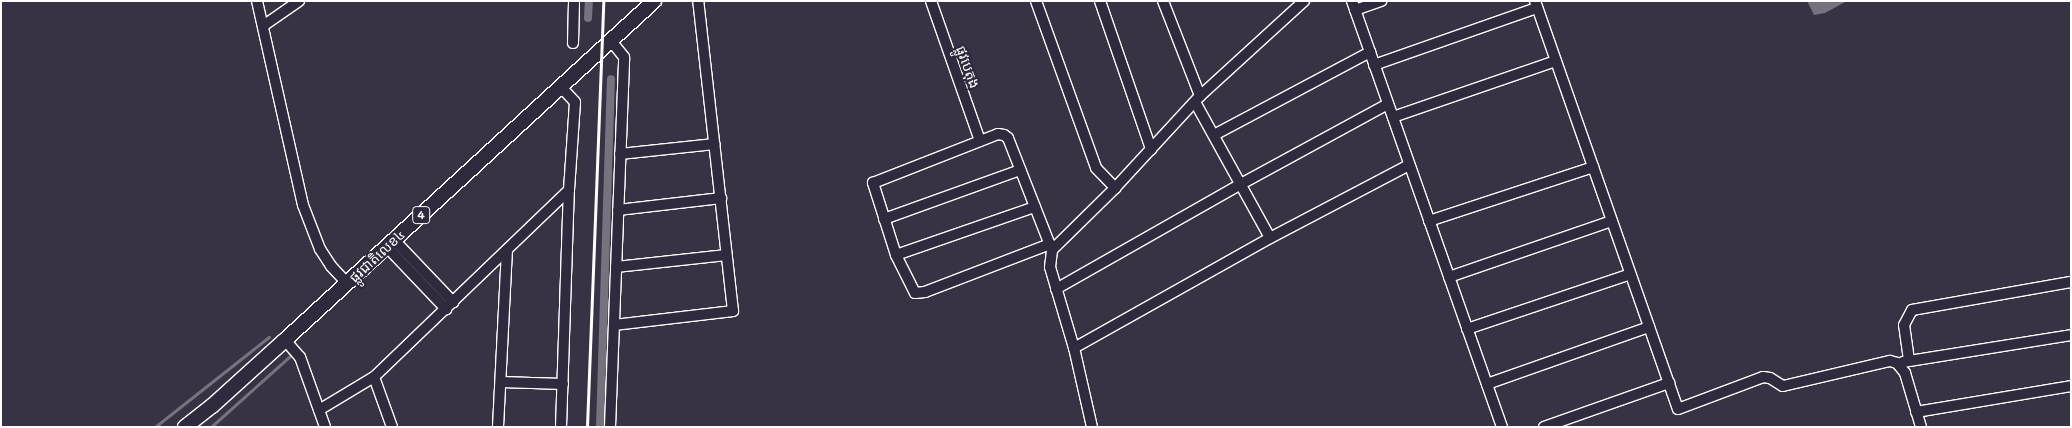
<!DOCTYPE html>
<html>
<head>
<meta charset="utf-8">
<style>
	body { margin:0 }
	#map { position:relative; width:2072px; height:428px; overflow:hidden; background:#373345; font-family:Mali,"Noto Sans Khmer",sans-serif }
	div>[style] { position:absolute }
	.water>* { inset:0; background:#76737f }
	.stream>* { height:2.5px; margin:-1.25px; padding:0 1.25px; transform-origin:1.25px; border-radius:1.25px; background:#76737f }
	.canal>* { height:8px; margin:-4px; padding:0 4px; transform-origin:4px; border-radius:4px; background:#76737f }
	.roads { filter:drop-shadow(1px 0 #fff) drop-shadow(-1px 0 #fff) drop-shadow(0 1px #fff) drop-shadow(0 -1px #fff) }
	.minor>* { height:10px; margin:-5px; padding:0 5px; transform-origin:5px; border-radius:5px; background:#2f2a3d }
	.highway>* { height:14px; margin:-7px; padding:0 7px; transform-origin:7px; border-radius:7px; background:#2f2a3d }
	.rail>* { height:2.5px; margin:-1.25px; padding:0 1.25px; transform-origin:1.25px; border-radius:1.25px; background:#fff }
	span { translate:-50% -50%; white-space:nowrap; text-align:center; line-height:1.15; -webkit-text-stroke:4.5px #2f2a3d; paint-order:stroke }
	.shield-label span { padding:1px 4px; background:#2f2a3d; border:1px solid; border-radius:4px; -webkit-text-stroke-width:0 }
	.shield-label { font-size:12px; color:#fff; font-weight:700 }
	.street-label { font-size:14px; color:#fff }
	.frame { position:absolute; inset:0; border:2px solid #fff; pointer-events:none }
</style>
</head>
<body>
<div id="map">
	<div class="water">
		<div style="clip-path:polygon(1807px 1px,1847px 1px,1825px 13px,1814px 15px)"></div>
	</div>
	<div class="stream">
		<div style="left:155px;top:427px;width:145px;rotate:-38.3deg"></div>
		<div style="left:211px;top:427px;width:106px;rotate:-41.9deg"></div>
	</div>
	<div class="canal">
		<div style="left:588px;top:18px;width:17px;rotate:-87deg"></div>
		<div style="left:600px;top:427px;width:348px;rotate:-88.2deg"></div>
	</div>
	<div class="roads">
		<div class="minor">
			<div style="left:257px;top:1px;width:209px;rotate:77.3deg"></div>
			<div style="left:303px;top:205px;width:47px;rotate:68.9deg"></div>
			<div style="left:320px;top:249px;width:20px;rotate:57deg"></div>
			<div style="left:331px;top:266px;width:23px;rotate:47deg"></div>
			<div style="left:931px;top:1px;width:148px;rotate:70.7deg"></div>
			<div style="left:1036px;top:1px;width:177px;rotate:70.2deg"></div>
			<div style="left:1096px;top:168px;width:28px;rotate:46deg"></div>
			<div style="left:1100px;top:1px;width:157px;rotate:71deg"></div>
			<div style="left:1163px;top:1px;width:102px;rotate:68.7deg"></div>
			<div style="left:1352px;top:1px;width:452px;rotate:70.6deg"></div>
			<div style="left:1535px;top:1px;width:432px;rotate:70.7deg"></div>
			<div style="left:1678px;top:409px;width:91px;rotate:-20.6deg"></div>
			<div style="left:1763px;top:377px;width:7px;rotate:8deg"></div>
			<div style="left:1770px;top:378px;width:15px;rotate:32deg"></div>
			<div style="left:1783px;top:386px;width:110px;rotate:-13.2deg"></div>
			<div style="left:1890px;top:361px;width:7px;rotate:16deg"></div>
			<div style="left:1897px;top:363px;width:13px;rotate:51deg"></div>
			<div style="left:1905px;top:373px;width:56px;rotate:73.5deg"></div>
			<div style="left:1355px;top:10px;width:28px;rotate:-19deg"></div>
			<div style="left:263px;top:26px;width:44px;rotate:-34.8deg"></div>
			<div style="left:573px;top:43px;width:42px;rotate:-88.6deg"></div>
			<div style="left:1374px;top:65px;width:173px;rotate:-19.3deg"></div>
			<div style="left:1195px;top:102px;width:155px;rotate:61.1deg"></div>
			<div style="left:1393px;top:117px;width:172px;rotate:-19deg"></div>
			<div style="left:1214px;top:135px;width:177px;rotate:-28deg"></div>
			<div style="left:620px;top:154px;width:95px;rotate:-6.1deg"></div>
			<div style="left:618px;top:210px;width:104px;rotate:-6.6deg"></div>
			<div style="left:884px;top:219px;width:145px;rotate:-19.8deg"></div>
			<div style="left:1429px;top:221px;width:173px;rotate:-18.2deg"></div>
			<div style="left:394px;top:240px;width:86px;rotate:46.4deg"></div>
			<div style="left:1050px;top:244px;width:134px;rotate:159deg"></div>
			<div style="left:925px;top:292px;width:10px;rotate:174deg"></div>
			<div style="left:915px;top:293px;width:42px;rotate:-116.6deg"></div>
			<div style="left:896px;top:255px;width:76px;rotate:-107.7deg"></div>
			<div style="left:873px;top:183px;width:134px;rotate:-21.4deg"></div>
			<div style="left:998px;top:134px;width:6px;rotate:9deg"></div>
			<div style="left:1004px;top:135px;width:5px;rotate:37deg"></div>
			<div style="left:1008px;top:138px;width:120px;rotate:68.6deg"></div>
			<div style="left:387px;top:247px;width:86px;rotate:46.4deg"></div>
			<div style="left:896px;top:255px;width:147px;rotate:-19.1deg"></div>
			<div style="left:616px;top:267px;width:111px;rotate:-6.2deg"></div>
			<div style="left:1449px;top:277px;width:172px;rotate:-19deg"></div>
			<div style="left:1056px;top:289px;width:213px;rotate:-29.6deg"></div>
			<div style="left:1241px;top:184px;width:167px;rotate:-28.6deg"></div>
			<div style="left:614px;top:325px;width:120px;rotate:-6.7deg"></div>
			<div style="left:733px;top:311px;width:312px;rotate:-96.4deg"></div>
			<div style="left:1467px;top:329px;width:172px;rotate:-18.6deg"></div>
			<div style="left:285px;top:340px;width:23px;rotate:49deg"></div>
			<div style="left:300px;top:357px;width:74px;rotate:70.3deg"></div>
			<div style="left:1074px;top:348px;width:225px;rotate:-29.3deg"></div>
			<div style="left:1270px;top:238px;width:157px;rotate:-27.7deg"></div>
			<div style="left:1909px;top:360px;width:35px;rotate:-98deg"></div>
			<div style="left:1904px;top:325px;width:17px;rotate:-62deg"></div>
			<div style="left:1912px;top:310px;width:161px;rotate:-10deg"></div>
			<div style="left:1903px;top:362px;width:170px;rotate:-9.1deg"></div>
			<div style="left:501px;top:382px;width:62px;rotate:1.8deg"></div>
			<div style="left:1487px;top:384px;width:172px;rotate:-19.4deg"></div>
			<div style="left:319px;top:410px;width:64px;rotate:-31deg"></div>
			<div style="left:1916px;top:412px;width:157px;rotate:-9.5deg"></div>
			<div style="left:392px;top:427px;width:53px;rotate:-109.8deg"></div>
			<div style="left:374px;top:377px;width:270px;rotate:-43.8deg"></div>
			<div style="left:498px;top:427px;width:177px;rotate:-87.1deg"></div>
			<div style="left:561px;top:427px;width:237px;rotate:-88.1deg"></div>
			<div style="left:569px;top:190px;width:88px;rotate:-86.1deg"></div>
			<div style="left:575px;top:102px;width:21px;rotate:-133deg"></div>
			<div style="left:610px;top:427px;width:370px;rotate:-87.8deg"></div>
			<div style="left:624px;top:57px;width:21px;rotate:-129deg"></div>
			<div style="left:1092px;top:427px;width:81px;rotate:-102.8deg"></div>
			<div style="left:1074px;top:348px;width:84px;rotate:-106.5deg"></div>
			<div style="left:1050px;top:267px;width:17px;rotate:-83deg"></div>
			<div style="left:1052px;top:250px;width:88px;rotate:-44.5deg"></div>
			<div style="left:1115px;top:188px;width:125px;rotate:-47.3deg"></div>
			<div style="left:1200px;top:96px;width:141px;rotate:-42.4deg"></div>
			<div style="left:1544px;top:427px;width:133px;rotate:-19.4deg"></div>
		</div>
		<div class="highway">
			<div style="left:185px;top:427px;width:34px;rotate:-38deg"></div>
			<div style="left:212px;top:406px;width:98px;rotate:-42.1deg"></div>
			<div style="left:285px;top:340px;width:501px;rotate:-42.57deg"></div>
		</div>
	</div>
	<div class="rail">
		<div style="left:587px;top:427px;width:426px;rotate:-87.8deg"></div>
	</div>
	<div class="shield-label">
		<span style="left:421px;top:215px">4</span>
	</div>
	<div class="street-label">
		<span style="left:968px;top:67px;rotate:70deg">ផ្លូវបេតុង</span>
		<span style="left:377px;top:256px;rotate:-43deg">ផ្លូវជាតិលេខ៤</span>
	</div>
	<div class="frame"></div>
</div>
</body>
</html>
